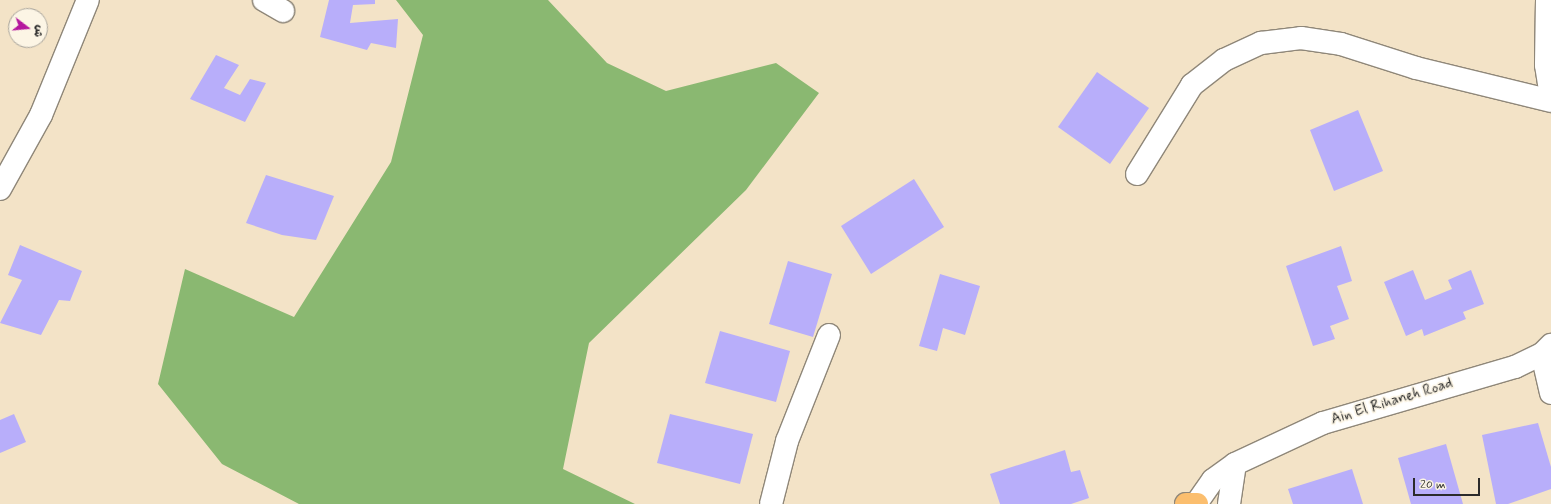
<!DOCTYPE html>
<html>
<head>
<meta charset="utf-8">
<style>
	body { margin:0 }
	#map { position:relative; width:1551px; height:504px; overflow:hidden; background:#f3e3c7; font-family:Mynerve,"Playpen Sans Arabic",sans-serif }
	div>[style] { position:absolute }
	.forest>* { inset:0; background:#8ab871 }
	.building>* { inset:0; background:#b8aefa }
	.roads { filter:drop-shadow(1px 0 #8f8779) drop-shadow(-1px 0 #8f8779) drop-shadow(0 1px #8f8779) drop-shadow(0 -1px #8f8779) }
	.minor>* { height:22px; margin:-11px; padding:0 11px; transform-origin:11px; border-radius:11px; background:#fff }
	.major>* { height:22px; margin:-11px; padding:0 11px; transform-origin:11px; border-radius:11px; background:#fbbe6e }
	span { translate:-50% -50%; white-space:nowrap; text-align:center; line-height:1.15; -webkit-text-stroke:3.5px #fcf5e5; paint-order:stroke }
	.street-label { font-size:15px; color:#2b2b2b }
	.north { position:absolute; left:8px; top:8px; width:40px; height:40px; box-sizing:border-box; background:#fcf5e5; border:1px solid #a8a49b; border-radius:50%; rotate:106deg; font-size:11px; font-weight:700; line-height:16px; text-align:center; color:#2b2b2b }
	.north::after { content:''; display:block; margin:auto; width:14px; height:18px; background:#b5179e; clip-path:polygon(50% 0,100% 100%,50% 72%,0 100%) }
	.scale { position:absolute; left:1413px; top:478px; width:67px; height:18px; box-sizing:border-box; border:2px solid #2b2b2b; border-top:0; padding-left:5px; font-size:12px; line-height:14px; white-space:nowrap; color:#2b2b2b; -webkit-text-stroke:3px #fcf5e5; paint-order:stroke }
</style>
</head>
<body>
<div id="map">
	<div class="forest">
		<div style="clip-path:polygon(396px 0,548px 0,607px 63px,666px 91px,776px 63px,819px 93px,746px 190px,589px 343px,563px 469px,635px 504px,299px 504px,222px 464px,158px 384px,185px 269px,294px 317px,391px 162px,423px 35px)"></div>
	</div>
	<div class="building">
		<div style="clip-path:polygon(329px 0,375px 0,375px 4px,353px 5px,350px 23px,398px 19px,396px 48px,371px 43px,367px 50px,320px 37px)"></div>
		<div style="clip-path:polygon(216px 55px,239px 65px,224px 88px,240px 95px,250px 79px,266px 83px,245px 122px,190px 99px)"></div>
		<div style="clip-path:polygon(1097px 72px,1149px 108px,1110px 164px,1058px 127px)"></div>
		<div style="clip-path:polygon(1358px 110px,1383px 171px,1334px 191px,1310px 130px)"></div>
		<div style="clip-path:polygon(266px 175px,334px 196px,316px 240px,282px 235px,246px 223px)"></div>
		<div style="clip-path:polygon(914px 179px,944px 227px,871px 274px,841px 226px)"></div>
		<div style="clip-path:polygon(20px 245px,82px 271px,70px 301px,59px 300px,41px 335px,0 323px,22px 280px,8px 275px)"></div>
		<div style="clip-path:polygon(1341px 246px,1352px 281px,1337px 286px,1349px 319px,1330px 326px,1335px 339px,1313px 346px,1286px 266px)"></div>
		<div style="clip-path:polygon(788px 261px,832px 274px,813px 337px,769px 324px)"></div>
		<div style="clip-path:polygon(1413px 270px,1425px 300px,1452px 289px,1448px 280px,1471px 270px,1484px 304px,1463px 312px,1466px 319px,1424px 336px,1422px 329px,1406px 336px,1384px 282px)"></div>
		<div style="clip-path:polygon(940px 274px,980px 286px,965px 335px,943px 328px,937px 351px,919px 346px)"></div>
		<div style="clip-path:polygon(720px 331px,790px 351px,776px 402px,705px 383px)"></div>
		<div style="clip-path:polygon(14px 414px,26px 442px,0 453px,0 420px)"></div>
		<div style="clip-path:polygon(670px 414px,753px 434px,740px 484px,657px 463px)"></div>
		<div style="clip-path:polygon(1538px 423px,1551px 467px,1551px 489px,1508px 504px,1496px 504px,1482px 435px)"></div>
		<div style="clip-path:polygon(1446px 444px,1463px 504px,1411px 504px,1398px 458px)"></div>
		<div style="clip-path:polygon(1065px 450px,1071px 472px,1080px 470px,1089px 498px,1071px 504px,1000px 504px,990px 474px)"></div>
		<div style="clip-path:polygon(1352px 469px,1363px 504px,1293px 504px,1288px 489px)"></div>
	</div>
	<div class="roads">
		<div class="minor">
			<div style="left:264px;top:0;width:22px;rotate:30deg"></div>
			<div style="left:1547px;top:0;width:65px;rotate:90.9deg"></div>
			<div style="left:1546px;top:65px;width:31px;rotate:81deg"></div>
			<div style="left:1137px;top:174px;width:105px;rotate:-58.3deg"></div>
			<div style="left:1192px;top:85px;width:41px;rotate:-38deg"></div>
			<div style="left:1224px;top:60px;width:41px;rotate:-24.7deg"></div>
			<div style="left:1261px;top:43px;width:40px;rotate:-7.1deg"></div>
			<div style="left:1301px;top:38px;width:40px;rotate:8.5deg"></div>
			<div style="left:1341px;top:44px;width:79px;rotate:17.7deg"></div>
			<div style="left:1416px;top:68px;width:139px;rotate:13.7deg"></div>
			<div style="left:0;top:189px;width:85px;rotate:-61deg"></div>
			<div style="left:41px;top:115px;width:124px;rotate:-67.8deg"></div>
			<div style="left:1542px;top:354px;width:40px;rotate:77deg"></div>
			<div style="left:771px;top:504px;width:65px;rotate:-75.7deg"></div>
			<div style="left:787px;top:441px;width:114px;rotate:-68.4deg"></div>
			<div style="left:1196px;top:504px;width:29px;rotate:-55deg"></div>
			<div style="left:1213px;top:480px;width:27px;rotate:-36deg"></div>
			<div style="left:1235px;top:464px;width:97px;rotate:-25deg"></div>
			<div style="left:1323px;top:423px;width:200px;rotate:-16.3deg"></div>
			<div style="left:1515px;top:367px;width:30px;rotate:-26deg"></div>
			<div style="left:1542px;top:354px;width:13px;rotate:-45deg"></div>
			<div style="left:1229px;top:504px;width:40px;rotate:-81.5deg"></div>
		</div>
		<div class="major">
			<div style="left:1186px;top:504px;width:11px"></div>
		</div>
	</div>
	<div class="street-label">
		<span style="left:1392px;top:402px;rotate:-17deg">Ain El Rihaneh Road</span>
	</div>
	<div class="north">ش</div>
	<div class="scale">20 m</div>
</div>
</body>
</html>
